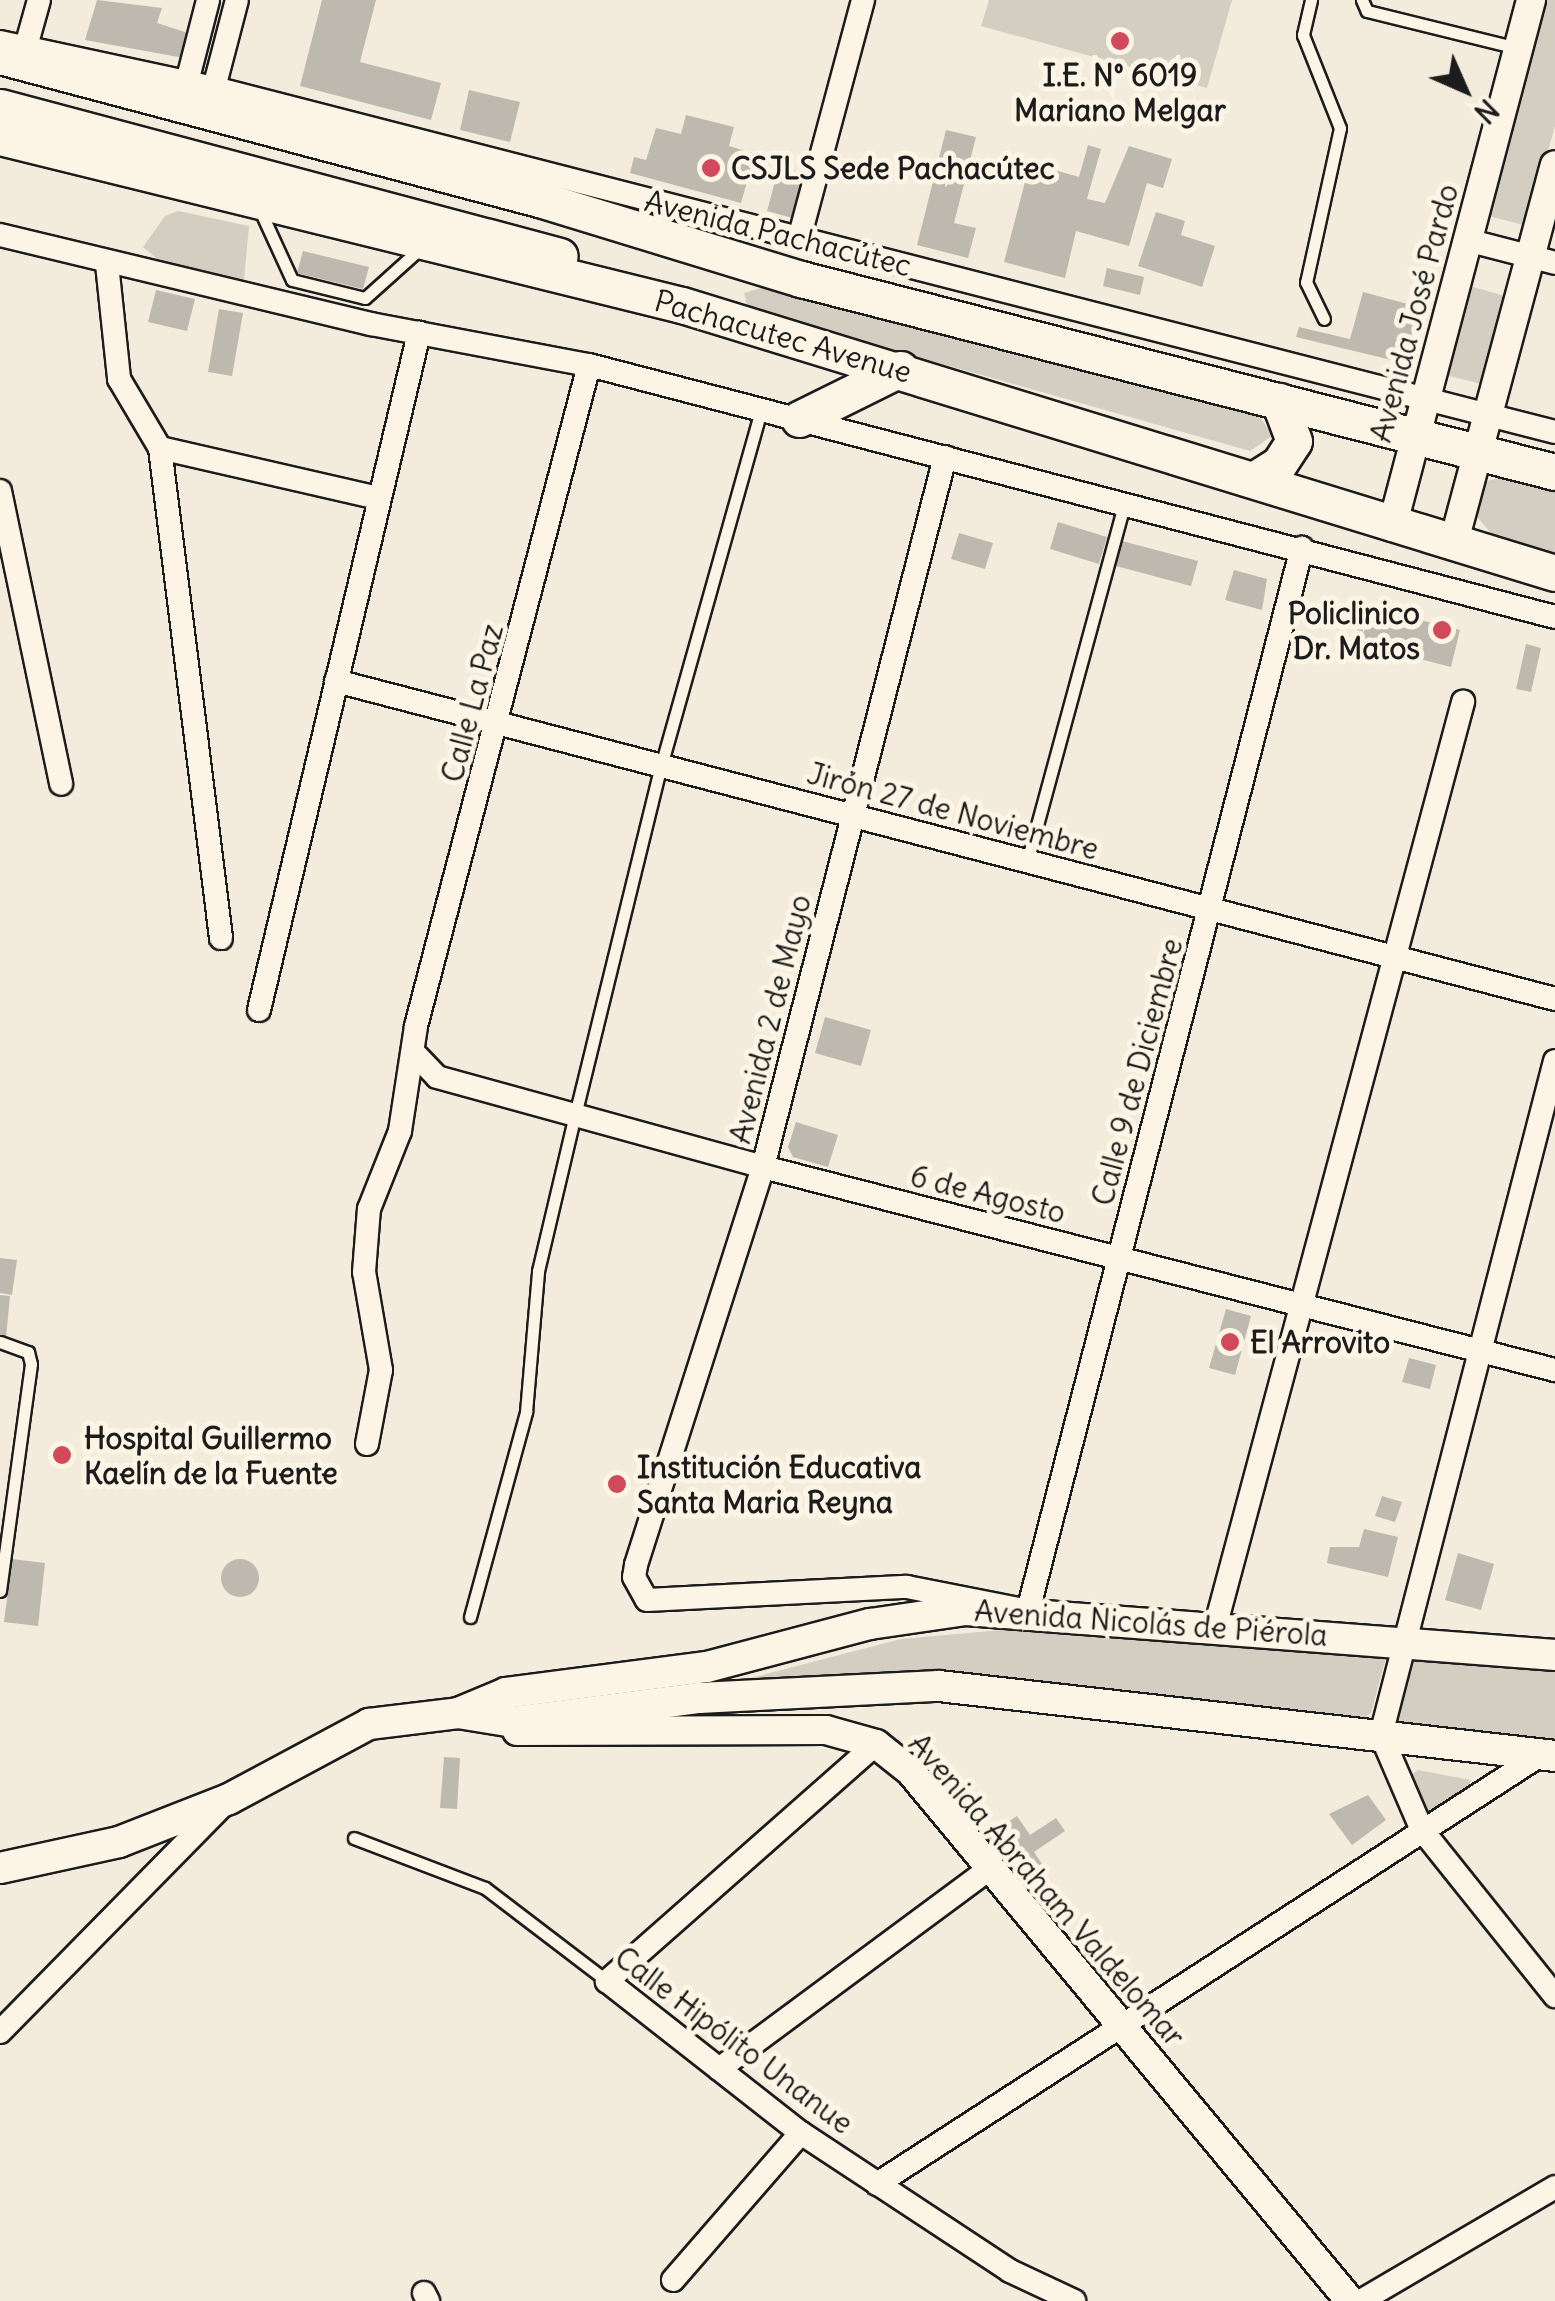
<!DOCTYPE html>
<html>
<head>
<meta charset="utf-8">
<style>
	body { margin:0 }
	#map { position:relative; width:1555px; height:2301px; overflow:hidden; background:#f3ecdd; font-family:Delius,sans-serif }
	div>[style] { position:absolute }
	.green>* { inset:0; background:#d3cec1 }
	.building>* { inset:0; background:#beb9ae }
	.round { border-radius:50% }
	.roads { filter:drop-shadow(2px 0 #1c1c1c) drop-shadow(-2px 0 #1c1c1c) drop-shadow(0 2px #1c1c1c) drop-shadow(0 -2px #1c1c1c) }
	.service>* { height:11px; margin:-5.5px; padding:0 5.5px; transform-origin:5.5px; border-radius:5.5px; background:#fcf5e5 }
	.minor>* { height:22px; margin:-11px; padding:0 11px; transform-origin:11px; border-radius:11px; background:#fcf5e5 }
	.tertiary>* { height:28px; margin:-14px; padding:0 14px; transform-origin:14px; border-radius:14px; background:#fcf5e5 }
	.secondary>* { height:30px; margin:-15px; padding:0 15px; transform-origin:15px; border-radius:15px; background:#fcf5e5 }
	.primary>* { height:35px; margin:-17.5px; padding:0 17.5px; transform-origin:17.5px; border-radius:17.5px; background:#fcf5e5 }
	.dots>* { width:28px; height:28px; translate:-50% -50%; box-sizing:border-box; border:5px solid #fcf5e5; border-radius:50% }
	span { translate:-50% -50%; white-space:nowrap; text-align:center; line-height:1.15; -webkit-text-stroke:10px #fcf5e5; paint-order:stroke }
	.poi-label { font-size:30px; color:#1c1c1c; font-weight:700 }
	.left { translate:0 -50%; text-align:left }
	.right { translate:-100% -50%; text-align:right }
	.street-label { font-size:30px; color:#1c1c1c }
	.north { position:absolute; left:1415px; top:40px; width:100px; height:100px; -webkit-text-stroke:8px #fcf5e5; paint-order:stroke; rotate:135deg; font-size:28px; font-weight:700; line-height:40px; text-align:center; color:#1c1c1c }
	.north::after { content:''; display:block; margin:auto; width:35px; height:45px; background:#1c1c1c; clip-path:polygon(50% 0,100% 100%,50% 72%,0 100%) }
</style>
</head>
<body>
<div id="map">
	<div class="green">
		<div style="clip-path:polygon(989px 0,1232px 0,1207px 88px,981px 26px)"></div>
		<div style="clip-path:polygon(1545px 0,1555px 0,1555px 126px,1527px 226px,1485px 215px)"></div>
		<div style="clip-path:polygon(178px 211px,249px 226px,244px 280px,163px 264px,143px 247px,165px 216px)"></div>
		<div style="clip-path:polygon(1466px 285px,1505px 296px,1481px 384px,1442px 374px)"></div>
		<div style="clip-path:polygon(764px 287px,1259px 415px,1272px 436px,1250px 451px,748px 309px,744px 293px)"></div>
		<div style="clip-path:polygon(1512px 475px,1555px 488px,1555px 555px,1498px 542px,1471px 509px,1479px 483px)"></div>
		<div style="clip-path:polygon(1068px 1624px,1383px 1654px,1385px 1661px,1371px 1713px,1358px 1722px,731px 1683px,901px 1639px)"></div>
		<div style="clip-path:polygon(1407px 1658px,1555px 1666px,1555px 1749px,1394px 1725px)"></div>
		<div style="clip-path:polygon(1418px 1770px,1471px 1780px,1465px 1794px,1429px 1812px,1417px 1808px,1407px 1778px)"></div>
	</div>
	<div class="building">
		<div style="clip-path:polygon(97px 0,162px 8px,157px 23px,191px 34px,184px 58px,85px 40px)"></div>
		<div style="clip-path:polygon(322px 0,376px 0,360px 62px,441px 83px,431px 120px,300px 86px)"></div>
		<div style="clip-path:polygon(469px 90px,520px 102px,510px 142px,460px 130px)"></div>
		<div style="clip-path:polygon(686px 115px,734px 127px,729px 146px,755px 154px,741px 203px,630px 173px,634px 157px,646px 160px,656px 128px,681px 134px)"></div>
		<div style="clip-path:polygon(946px 130px,976px 137px,954px 223px,976px 228px,968px 258px,917px 245px)"></div>
		<div style="clip-path:polygon(1088px 145px,1101px 149px,1087px 199px,1105px 203px,1129px 146px,1172px 159px,1163px 188px,1147px 183px,1129px 246px,1076px 231px,1065px 278px,1004px 262px,1030px 163px,1079px 177px)"></div>
		<div style="clip-path:polygon(779px 167px,804px 173px,792px 218px,767px 211px)"></div>
		<div style="clip-path:polygon(1156px 212px,1185px 221px,1181px 235px,1215px 246px,1202px 287px,1138px 266px)"></div>
		<div style="clip-path:polygon(303px 251px,369px 267px,363px 289px,297px 273px)"></div>
		<div style="clip-path:polygon(1107px 268px,1144px 277px,1140px 295px,1103px 286px)"></div>
		<div style="clip-path:polygon(156px 290px,195px 299px,187px 331px,148px 322px)"></div>
		<div style="clip-path:polygon(1363px 292px,1419px 307px,1404px 363px,1296px 337px,1299px 327px,1350px 339px)"></div>
		<div style="clip-path:polygon(219px 309px,243px 313px,232px 376px,208px 372px)"></div>
		<div style="clip-path:polygon(1058px 522px,1107px 537px,1099px 564px,1050px 549px)"></div>
		<div style="clip-path:polygon(959px 533px,993px 543px,985px 569px,951px 559px)"></div>
		<div style="clip-path:polygon(1122px 541px,1198px 561px,1191px 586px,1116px 566px)"></div>
		<div style="clip-path:polygon(1234px 570px,1267px 579px,1262px 610px,1225px 600px)"></div>
		<div style="clip-path:polygon(1364px 606px,1460px 630px,1451px 667px,1354px 642px)"></div>
		<div style="clip-path:polygon(1526px 644px,1541px 648px,1531px 692px,1516px 689px)"></div>
		<div style="clip-path:polygon(825px 1017px,871px 1030px,861px 1066px,815px 1053px)"></div>
		<div style="clip-path:polygon(796px 1122px,838px 1135px,828px 1167px,793px 1157px,788px 1147px)"></div>
		<div style="clip-path:polygon(0 1258px,17px 1260px,12px 1295px,0 1293px)"></div>
		<div style="clip-path:polygon(0 1295px,10px 1296px,6px 1338px,0 1337px)"></div>
		<div style="clip-path:polygon(1226px 1309px,1251px 1316px,1235px 1375px,1209px 1368px)"></div>
		<div style="clip-path:polygon(1409px 1358px,1436px 1365px,1430px 1389px,1402px 1382px)"></div>
		<div style="clip-path:polygon(1382px 1496px,1402px 1502px,1395px 1522px,1375px 1516px)"></div>
		<div style="clip-path:polygon(1364px 1529px,1398px 1537px,1388px 1577px,1327px 1563px,1330px 1547px,1359px 1547px)"></div>
		<div style="clip-path:polygon(1458px 1553px,1494px 1564px,1481px 1610px,1445px 1600px)"></div>
		<div style="clip-path:polygon(12px 1559px,45px 1563px,38px 1626px,4px 1622px)"></div>
		<div class="round" style="left:221px;top:1559px;width:38px;height:38px"></div>
		<div style="clip-path:polygon(444px 1757px,460px 1758px,457px 1809px,440px 1808px)"></div>
		<div style="clip-path:polygon(1368px 1795px,1386px 1820px,1352px 1845px,1329px 1814px)"></div>
		<div style="clip-path:polygon(1017px 1816px,1030px 1835px,1056px 1818px,1065px 1831px,1034px 1852px,1046px 1870px,1019px 1887px,985px 1837px)"></div>
	</div>
	<div class="roads">
		<div class="service">
			<div style="left:1311px;top:0;width:36px;rotate:103deg"></div>
			<div style="left:1303px;top:35px;width:100px;rotate:68.3deg"></div>
			<div style="left:1340px;top:128px;width:158px;rotate:102.4deg"></div>
			<div style="left:1306px;top:282px;width:41px;rotate:64.1deg"></div>
			<div style="left:1362px;top:0;width:12px;rotate:66deg"></div>
			<div style="left:1367px;top:11px;width:155px;rotate:13.8deg"></div>
			<div style="left:259px;top:208px;width:79px;rotate:65.4deg"></div>
			<div style="left:292px;top:280px;width:75px;rotate:13.9deg"></div>
			<div style="left:365px;top:298px;width:78px;rotate:-41.9deg"></div>
			<div style="left:1027px;top:862px;width:373px;rotate:-74.8deg"></div>
			<div style="left:0;top:1342px;width:30px;rotate:20deg"></div>
			<div style="left:28px;top:1352px;width:12px;rotate:76deg"></div>
			<div style="left:31px;top:1364px;width:229px;rotate:97.8deg"></div>
			<div style="left:470px;top:1617px;width:213px;rotate:-74.7deg"></div>
			<div style="left:526px;top:1412px;width:142px;rotate:-85.1deg"></div>
			<div style="left:538px;top:1271px;width:160px;rotate:-76.7deg"></div>
			<div style="left:575px;top:1115px;width:359px;rotate:-76.2deg"></div>
			<div style="left:661px;top:766px;width:370px;rotate:-74.3deg"></div>
			<div style="left:354px;top:1838px;width:140px;rotate:20.9deg"></div>
			<div style="left:485px;top:1888px;width:153px;rotate:37.3deg"></div>
		</div>
		<div class="minor">
			<div style="left:0;top:42px;width:219px;rotate:12.1deg"></div>
			<div style="left:214px;top:88px;width:1384px;rotate:14.39deg"></div>
			<div style="left:27px;top:43px;width:45px;rotate:-74.4deg"></div>
			<div style="left:187px;top:82px;width:85px;rotate:-75.6deg"></div>
			<div style="left:214px;top:88px;width:91px;rotate:-75.4deg"></div>
			<div style="left:0;top:235px;width:382px;rotate:13.5deg"></div>
			<div style="left:371px;top:324px;width:222px;rotate:10.7deg"></div>
			<div style="left:589px;top:365px;width:998px;rotate:14.62deg"></div>
			<div style="left:799px;top:239px;width:247px;rotate:-75deg"></div>
			<div style="left:1467px;top:240px;width:91px;rotate:14.6deg"></div>
			<div style="left:107px;top:264px;width:116px;rotate:84deg"></div>
			<div style="left:119px;top:379px;width:80px;rotate:59.3deg"></div>
			<div style="left:160px;top:448px;width:494px;rotate:82.9deg"></div>
			<div style="left:160px;top:448px;width:225px;rotate:12.9deg"></div>
			<div style="left:945px;top:457px;width:733px;rotate:104.38deg"></div>
			<div style="left:763px;top:1167px;width:418px;rotate:107.7deg"></div>
			<div style="left:636px;top:1565px;width:12px;rotate:99deg"></div>
			<div style="left:634px;top:1577px;width:26px;rotate:61deg"></div>
			<div style="left:647px;top:1600px;width:260px;rotate:-2.9deg"></div>
			<div style="left:907px;top:1587px;width:123px;rotate:11.2deg"></div>
			<div style="left:1028px;top:1611px;width:1098px;rotate:-75.55deg"></div>
			<div style="left:0;top:491px;width:299px;rotate:78.2deg"></div>
			<div style="left:336px;top:681px;width:1260px;rotate:14.62deg"></div>
			<div style="left:259px;top:1010px;width:696px;rotate:-76.7deg"></div>
			<div style="left:416px;top:1055px;width:30px;rotate:46deg"></div>
			<div style="left:437px;top:1077px;width:338px;rotate:15.4deg"></div>
			<div style="left:763px;top:1167px;width:818px;rotate:14.38deg"></div>
			<div style="left:1555px;top:1061px;width:696px;rotate:104.48deg"></div>
			<div style="left:1381px;top:1735px;width:103px;rotate:66.7deg"></div>
			<div style="left:1422px;top:1830px;width:213px;rotate:51.3deg"></div>
			<div style="left:367px;top:1444px;width:75px;rotate:-79.3deg"></div>
			<div style="left:381px;top:1370px;width:99px;rotate:-99.8deg"></div>
			<div style="left:364px;top:1272px;width:63px;rotate:-85.5deg"></div>
			<div style="left:369px;top:1209px;width:84px;rotate:-68.3deg"></div>
			<div style="left:400px;top:1131px;width:106px;rotate:-81.3deg"></div>
			<div style="left:416px;top:1026px;width:683px;rotate:-75.33deg"></div>
			<div style="left:1216px;top:1624px;width:955px;rotate:-75deg"></div>
			<div style="left:876px;top:1744px;width:359px;rotate:138.6deg"></div>
			<div style="left:607px;top:1981px;width:246px;rotate:38.1deg"></div>
			<div style="left:801px;top:2133px;width:250px;rotate:33.4deg"></div>
			<div style="left:1010px;top:2271px;width:71px;rotate:25.1deg"></div>
			<div style="left:0;top:2032px;width:321px;rotate:-45.5deg"></div>
			<div style="left:719px;top:2069px;width:338px;rotate:-36.5deg"></div>
			<div style="left:877px;top:2184px;width:792px;rotate:-32.89deg"></div>
			<div style="left:673px;top:2280px;width:195px;rotate:-49deg"></div>
			<div style="left:424px;top:2293px;width:9px;rotate:63deg"></div>
			<div style="left:1361px;top:2301px;width:225px;rotate:-30.4deg"></div>
		</div>
		<div class="tertiary">
			<div style="left:1392px;top:527px;width:545px;rotate:-75.22deg"></div>
			<div style="left:1453px;top:545px;width:393px;rotate:-75deg"></div>
			<div style="left:517px;top:1731px;width:309px;rotate:-0.2deg"></div>
			<div style="left:826px;top:1730px;width:52px;rotate:15.6deg"></div>
			<div style="left:876px;top:1744px;width:43px;rotate:38.5deg"></div>
			<div style="left:910px;top:1771px;width:689px;rotate:50.3deg"></div>
		</div>
		<div class="secondary">
			<div style="left:458px;top:1713px;width:56px;rotate:9.3deg"></div>
			<div style="left:513px;top:1722px;width:188px;rotate:-7.4deg"></div>
			<div style="left:699px;top:1698px;width:240px;rotate:-2.9deg"></div>
			<div style="left:939px;top:1686px;width:620px;rotate:6.48deg"></div>
			<div style="left:0;top:1868px;width:122px;rotate:-12.3deg"></div>
			<div style="left:119px;top:1842px;width:118px;rotate:-21.4deg"></div>
			<div style="left:229px;top:1799px;width:159px;rotate:-28.2deg"></div>
			<div style="left:369px;top:1724px;width:90px;rotate:-7deg"></div>
			<div style="left:458px;top:1713px;width:52px;rotate:-22.6deg"></div>
			<div style="left:506px;top:1693px;width:203px;rotate:-7.4deg"></div>
			<div style="left:707px;top:1667px;width:169px;rotate:-14.8deg"></div>
			<div style="left:870px;top:1624px;width:97px;rotate:-8.3deg"></div>
			<div style="left:966px;top:1610px;width:591px;rotate:4.37deg"></div>
		</div>
		<div class="primary">
			<div style="left:0;top:56px;width:558px;rotate:14.86deg"></div>
			<div style="left:539px;top:199px;width:274px;rotate:17deg"></div>
			<div style="left:801px;top:279px;width:778px;rotate:14.36deg"></div>
			<div style="left:0;top:107px;width:579px;rotate:14.9deg"></div>
			<div style="left:0;top:137px;width:702px;rotate:13.84deg"></div>
			<div style="left:682px;top:305px;width:913px;rotate:17.07deg"></div>
			<div style="left:799px;top:419px;width:113px;rotate:-26.3deg"></div>
			<div style="left:1255px;top:479px;width:28px;rotate:-32deg"></div>
			<div style="left:1279px;top:464px;width:27px;rotate:-57deg"></div>
			<div style="left:1294px;top:441px;width:43px;rotate:-110.6deg"></div>
		</div>
	</div>
	<div class="dots">
		<div style="left:1120px;top:41px;background:#d1495b"></div>
		<div style="left:711px;top:168px;background:#d1495b"></div>
		<div style="left:1442px;top:630px;background:#d1495b"></div>
		<div style="left:1230px;top:1342px;background:#d1495b"></div>
		<div style="left:62px;top:1455px;background:#d1495b"></div>
		<div style="left:617px;top:1484px;background:#d1495b"></div>
	</div>
	<div class="poi-label">
		<span style="left:1120px;top:92px">I.E. N° 6019<br>Mariano Melgar</span>
		<span class="left" style="left:731px;top:168px">CSJLS Sede Pachacútec</span>
		<span class="right" style="left:1420px;top:630px">Policlinico<br>Dr. Matos</span>
		<span class="left" style="left:1250px;top:1342px">El Arrovito</span>
		<span class="left" style="left:84px;top:1455px">Hospital Guillermo<br>Kaelín de la Fuente</span>
		<span class="left" style="left:637px;top:1484px">Institución Educativa<br>Santa Maria Reyna</span>
	</div>
	<div class="street-label">
		<span style="left:778px;top:233px;rotate:14deg">Avenida Pachacútec</span>
		<span style="left:1414px;top:313px;rotate:-75deg">Avenida José Pardo</span>
		<span style="left:783px;top:336px;rotate:16deg">Pachacutec Avenue</span>
		<span style="left:472px;top:703px;rotate:-75deg">Calle La Paz</span>
		<span style="left:953px;top:811px;rotate:15deg">Jirón 27 de Noviembre</span>
		<span style="left:770px;top:1019px;rotate:-76deg">Avenida 2 de Mayo</span>
		<span style="left:1137px;top:1072px;rotate:-75deg">Calle 9 de Diciembre</span>
		<span style="left:988px;top:1194px;rotate:14deg">6 de Agosto</span>
		<span style="left:1151px;top:1623px;rotate:4deg">Avenida Nicolás de Piérola</span>
		<span style="left:1047px;top:1890px;rotate:49deg">Avenida Abraham Valdelomar</span>
		<span style="left:734px;top:2040px;rotate:37deg">Calle Hipólito Unanue</span>
	</div>
	<div class="north">N</div>
</div>
</body>
</html>
